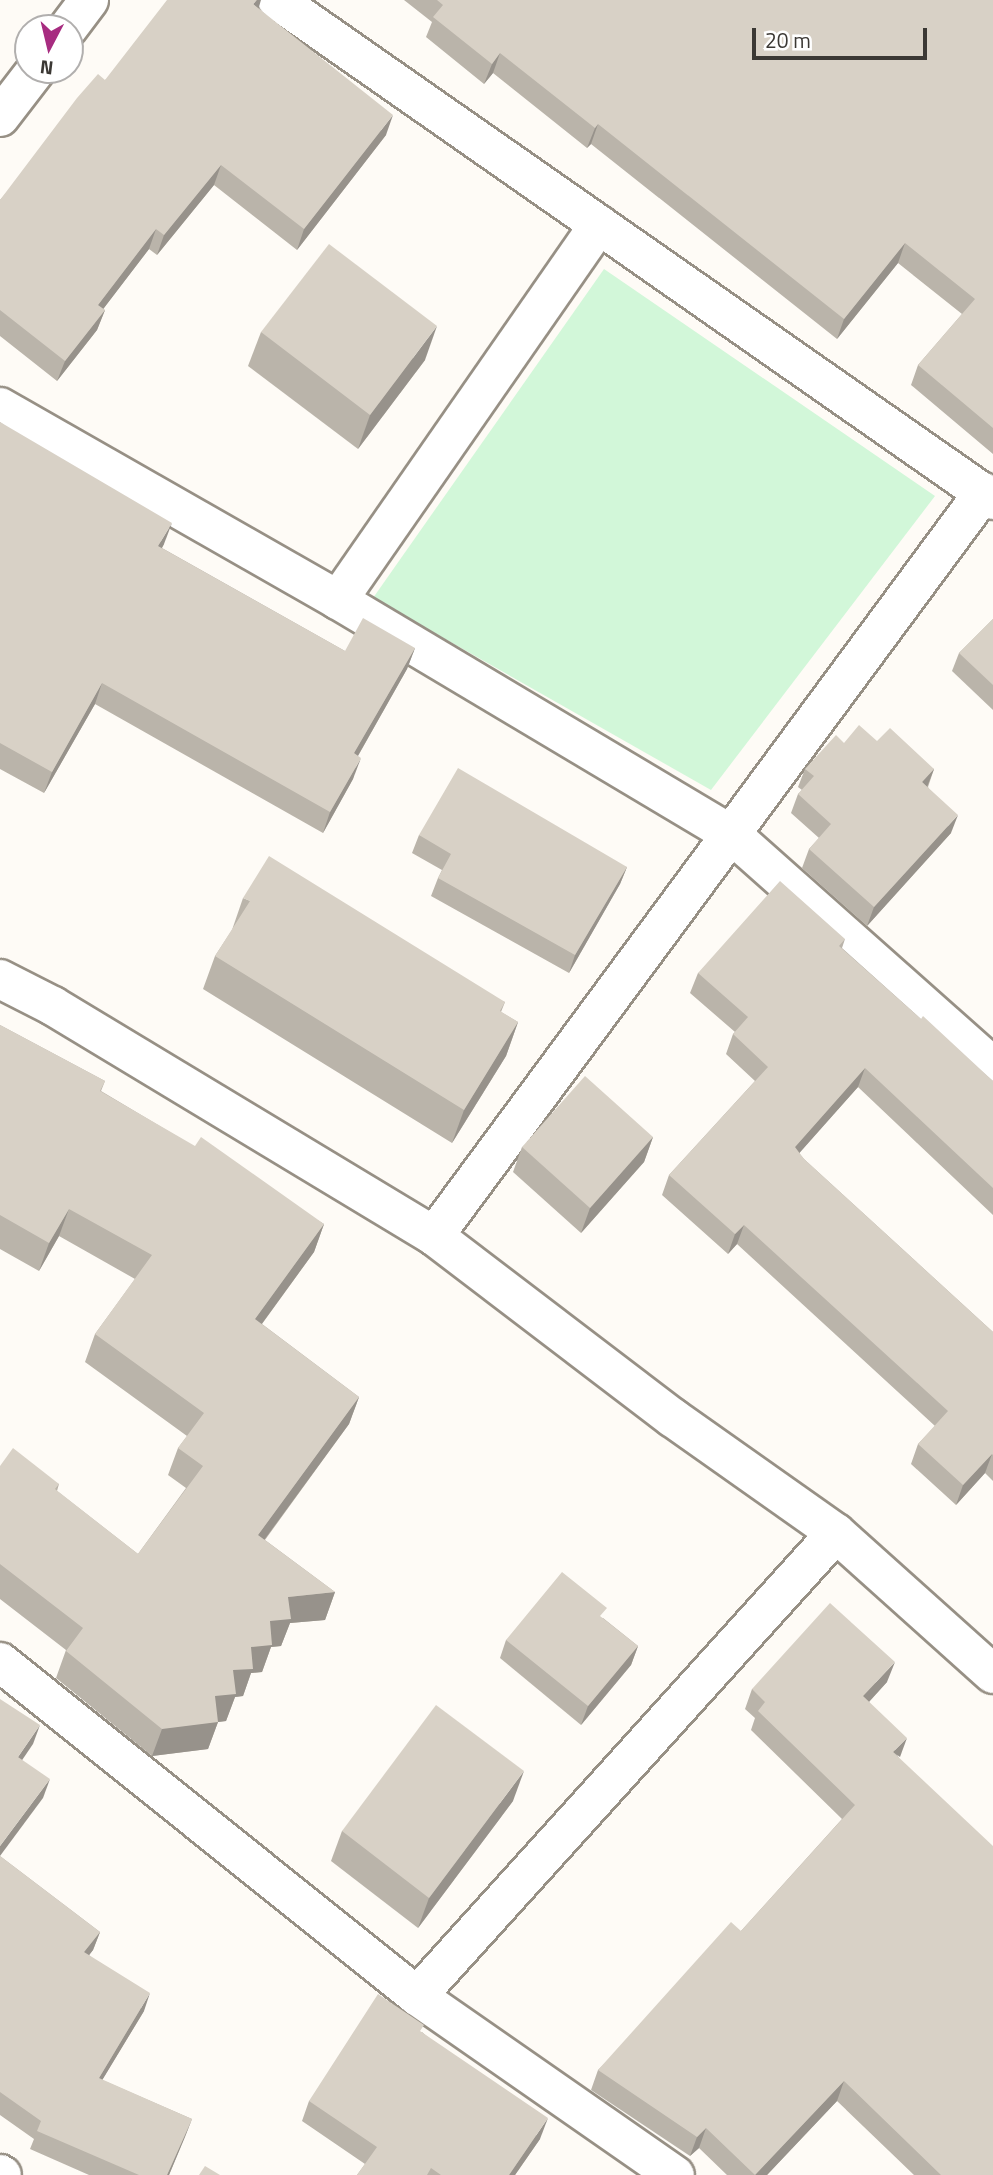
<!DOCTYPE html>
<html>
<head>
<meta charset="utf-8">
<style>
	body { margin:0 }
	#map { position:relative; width:993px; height:2175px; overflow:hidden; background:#fefbf6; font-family:"Titillium Web",sans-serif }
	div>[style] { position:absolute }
	.green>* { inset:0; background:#d2f7d9 }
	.roads { filter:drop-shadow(2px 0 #979085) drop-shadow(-2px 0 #979085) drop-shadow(0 2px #979085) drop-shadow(0 -2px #979085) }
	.minor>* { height:38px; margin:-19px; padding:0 19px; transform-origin:19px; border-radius:19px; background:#fff }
	.tertiary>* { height:38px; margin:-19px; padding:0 19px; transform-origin:19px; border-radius:19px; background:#fff }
	.wall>* { inset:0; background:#bab4aa }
	.shaded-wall>* { inset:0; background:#97928b }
	.building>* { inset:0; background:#d8d1c6 }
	span { translate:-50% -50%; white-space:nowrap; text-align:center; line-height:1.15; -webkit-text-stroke:7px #fff; paint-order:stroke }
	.north { position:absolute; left:14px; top:14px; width:70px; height:70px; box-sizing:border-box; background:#fff; border:2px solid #b1afae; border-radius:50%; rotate:187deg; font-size:19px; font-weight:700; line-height:28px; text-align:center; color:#3b3834 }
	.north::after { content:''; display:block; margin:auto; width:24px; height:32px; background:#a72c80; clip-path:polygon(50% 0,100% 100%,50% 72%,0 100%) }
	.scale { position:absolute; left:752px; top:28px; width:175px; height:32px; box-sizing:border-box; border:4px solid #3b3834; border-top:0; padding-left:9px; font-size:21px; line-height:24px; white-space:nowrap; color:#3b3834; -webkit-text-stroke:5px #fff; paint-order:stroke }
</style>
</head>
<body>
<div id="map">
	<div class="green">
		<div style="clip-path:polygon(604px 269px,935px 496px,711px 790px,373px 598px)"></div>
	</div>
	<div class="roads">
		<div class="minor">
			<div style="left:277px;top:0;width:873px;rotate:34.93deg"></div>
			<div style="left:0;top:407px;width:389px;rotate:29.7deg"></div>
			<div style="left:338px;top:600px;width:457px;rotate:30.8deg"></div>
			<div style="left:731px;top:834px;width:351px;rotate:41.6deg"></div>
			<div style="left:338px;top:600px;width:457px;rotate:-55.2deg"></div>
			<div style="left:434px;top:1236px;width:925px;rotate:-53.53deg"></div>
			<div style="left:0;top:1662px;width:534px;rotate:38.69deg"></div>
			<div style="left:417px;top:1996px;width:314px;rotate:34.8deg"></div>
			<div style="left:417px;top:1996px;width:624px;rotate:-47.86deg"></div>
			<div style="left:0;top:2174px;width:2px;rotate:27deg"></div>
		</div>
		<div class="tertiary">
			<div style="left:68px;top:28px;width:35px;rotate:-53deg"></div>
			<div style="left:0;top:117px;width:59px;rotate:-52.5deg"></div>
			<div style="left:0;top:979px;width:59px;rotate:27deg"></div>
			<div style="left:53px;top:1006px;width:445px;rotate:31.1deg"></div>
			<div style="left:434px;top:1236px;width:300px;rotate:37.3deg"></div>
			<div style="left:673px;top:1418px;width:199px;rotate:35.2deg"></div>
			<div style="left:836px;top:1533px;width:211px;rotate:41.9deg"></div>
		</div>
	</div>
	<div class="wall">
		<div style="clip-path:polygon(404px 0,993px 0,993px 454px,911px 385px,918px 365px,962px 314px,898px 263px,837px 339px,591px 144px,587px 148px,493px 73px,484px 84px,426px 37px,432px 22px)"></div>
		<div style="clip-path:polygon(258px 8px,386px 135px,297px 250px,214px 185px,157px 255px,149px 249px,103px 309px,105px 310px,97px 330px,57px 381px,0 336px,0 200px,105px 80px)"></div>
		<div style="clip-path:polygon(261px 332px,425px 360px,358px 449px,248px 366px)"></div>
		<div style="clip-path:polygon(0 422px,164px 544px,162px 548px,345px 651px,415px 648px,407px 669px,358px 756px,353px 779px,323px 833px,95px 704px,44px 793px,0 769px)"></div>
		<div style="clip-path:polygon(993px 619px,993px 710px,952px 671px,959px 653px)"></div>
		<div style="clip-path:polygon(877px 741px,934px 769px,928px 787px,951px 833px,867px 926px,802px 868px,809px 849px,819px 838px,791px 813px,798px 794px,802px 790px,798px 787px,805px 769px,844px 743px)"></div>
		<div style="clip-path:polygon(419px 835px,627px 867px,620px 884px,569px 973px,431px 896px,438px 878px,442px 870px,412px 853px)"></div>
		<div style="clip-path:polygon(243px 898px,505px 1002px,501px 1012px,518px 1022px,506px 1056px,452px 1143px,203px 989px,215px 956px,232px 930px)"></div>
		<div style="clip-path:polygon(845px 939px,842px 948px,921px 1019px,993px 1081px,993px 1215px,858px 1087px,799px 1153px,804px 1159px,993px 1332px,993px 1481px,985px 1473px,956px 1505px,911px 1464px,918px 1444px,935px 1426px,737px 1244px,728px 1254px,662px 1195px,669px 1175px,755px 1081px,726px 1054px,733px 1034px,735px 1032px,690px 993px,698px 973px)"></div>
		<div style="clip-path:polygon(0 1025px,105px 1081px,101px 1091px,324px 1224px,314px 1252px,262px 1324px,359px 1397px,349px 1424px,265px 1540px,335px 1592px,325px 1620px,290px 1623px,281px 1646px,271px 1647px,262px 1672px,251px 1673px,243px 1696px,235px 1697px,226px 1721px,218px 1722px,208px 1749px,152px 1756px,56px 1678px,66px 1650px,0 1599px,0 1466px,59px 1484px,57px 1491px,138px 1554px,186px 1488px,168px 1475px,178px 1448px,187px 1436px,85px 1362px,95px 1334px,135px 1279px,59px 1236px,39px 1271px,0 1249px)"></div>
		<div style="clip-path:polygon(653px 1137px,644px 1162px,581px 1233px,513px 1172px,522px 1147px)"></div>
		<div style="clip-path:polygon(603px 1618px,638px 1646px,631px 1665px,581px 1725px,500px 1658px,506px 1640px)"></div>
		<div style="clip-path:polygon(887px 1682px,869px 1702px,899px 1758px,993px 2175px,914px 2175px,837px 2101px,767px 2175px,727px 2175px,699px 2148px,690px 2156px,591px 2090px,598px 2070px,741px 1931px,842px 1819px,751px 1730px,755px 1718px,745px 1709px,752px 1689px)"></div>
		<div style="clip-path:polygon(513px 1801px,418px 1928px,331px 1861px,342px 1831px)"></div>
		<div style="clip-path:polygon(0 1856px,100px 1932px,93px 1950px,89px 1955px,144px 2011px,102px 2080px,192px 2119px,169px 2175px,89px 2175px,30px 2149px,34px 2139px,0 2115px)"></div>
		<div style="clip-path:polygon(422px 2032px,540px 2139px,515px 2175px,357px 2175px,365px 2164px,302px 2121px,309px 2101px)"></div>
	</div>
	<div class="shaded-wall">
		<div style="clip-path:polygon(257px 0,261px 0,258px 10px,253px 4px)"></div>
		<div style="clip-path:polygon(500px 53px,493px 73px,484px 84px,492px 64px)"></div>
		<div style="clip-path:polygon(393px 115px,386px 135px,297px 250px,304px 229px)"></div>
		<div style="clip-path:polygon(598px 124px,591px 144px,587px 148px,595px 128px)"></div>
		<div style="clip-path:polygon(221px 165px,214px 185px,157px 255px,164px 235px)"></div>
		<div style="clip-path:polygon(156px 229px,149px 249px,91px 325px,98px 305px)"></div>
		<div style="clip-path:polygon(905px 243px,898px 263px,837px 339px,844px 319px)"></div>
		<div style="clip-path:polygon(105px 310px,97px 330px,57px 381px,65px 361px)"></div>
		<div style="clip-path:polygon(437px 326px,425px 360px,358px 449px,370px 415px)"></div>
		<div style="clip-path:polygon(172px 523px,164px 544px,151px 567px,158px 546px)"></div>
		<div style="clip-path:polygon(415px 648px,407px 669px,347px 775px,354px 753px)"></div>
		<div style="clip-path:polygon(102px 683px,95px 704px,44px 793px,52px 772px)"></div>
		<div style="clip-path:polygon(361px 758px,353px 779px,323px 833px,330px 812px)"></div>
		<div style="clip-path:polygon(934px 769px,927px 787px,922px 782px)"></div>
		<div style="clip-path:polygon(958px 815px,951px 833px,867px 926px,874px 907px)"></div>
		<div style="clip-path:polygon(627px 867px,620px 884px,569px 973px,575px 955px)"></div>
		<div style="clip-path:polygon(518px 1022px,506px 1056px,452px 1143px,464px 1110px)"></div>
		<div style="clip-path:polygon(865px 1068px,858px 1087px,787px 1167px,795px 1147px)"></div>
		<div style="clip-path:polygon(653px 1137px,644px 1162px,581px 1233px,590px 1208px)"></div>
		<div style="clip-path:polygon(69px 1209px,59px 1236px,39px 1271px,49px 1243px)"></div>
		<div style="clip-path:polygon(324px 1224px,314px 1252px,245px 1347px,255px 1319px)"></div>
		<div style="clip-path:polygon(744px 1225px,737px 1244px,728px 1254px,735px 1234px)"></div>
		<div style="clip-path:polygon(359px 1397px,349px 1424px,248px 1562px,258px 1535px)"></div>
		<div style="clip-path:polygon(992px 1454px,985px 1473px,956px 1505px,963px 1485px)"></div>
		<div style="clip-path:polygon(335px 1592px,325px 1620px,290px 1623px,281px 1646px,271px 1647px,262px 1672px,251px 1673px,243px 1696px,235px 1697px,226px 1721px,218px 1722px,208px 1749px,152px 1756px,162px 1729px,215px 1696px,233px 1670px,288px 1597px)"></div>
		<div style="clip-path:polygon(638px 1646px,631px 1665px,581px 1725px,588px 1706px)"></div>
		<div style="clip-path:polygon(895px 1662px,887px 1682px,856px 1716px,863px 1696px)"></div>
		<div style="clip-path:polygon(40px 1725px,33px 1744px,12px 1775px,18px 1757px)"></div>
		<div style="clip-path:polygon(907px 1738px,900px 1757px,893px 1752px)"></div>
		<div style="clip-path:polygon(524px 1771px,513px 1801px,418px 1928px,429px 1898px)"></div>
		<div style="clip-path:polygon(50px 1779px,43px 1798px,0 1856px,0 1846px)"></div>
		<div style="clip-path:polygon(100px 1932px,93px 1950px,77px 1971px,84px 1952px)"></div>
		<div style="clip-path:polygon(150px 1993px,144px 2011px,92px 2097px,99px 2078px)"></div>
		<div style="clip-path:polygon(844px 2081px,837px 2101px,767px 2175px,755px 2175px)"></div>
		<div style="clip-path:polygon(548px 2118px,540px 2139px,515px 2175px,509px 2175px)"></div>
		<div style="clip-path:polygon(192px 2119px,185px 2137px,169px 2175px,167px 2175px)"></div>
		<div style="clip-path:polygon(706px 2128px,699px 2148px,690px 2156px,697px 2137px)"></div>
	</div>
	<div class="building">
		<div style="clip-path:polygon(167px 0,257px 0,253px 4px,393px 115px,304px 229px,221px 165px,164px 235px,156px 229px,98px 305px,105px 310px,65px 361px,0 310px,0 200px,77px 98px,98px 74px,105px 80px)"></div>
		<div style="clip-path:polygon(437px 0,993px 0,993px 428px,918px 365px,975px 299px,905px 243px,844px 319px,598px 124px,595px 128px,500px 53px,492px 64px,433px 17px,443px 5px)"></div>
		<div style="clip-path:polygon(329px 244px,437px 326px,370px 415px,261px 332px)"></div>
		<div style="clip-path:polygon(0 422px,172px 523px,158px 546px,345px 651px,363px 618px,415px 648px,354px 753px,361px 758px,330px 812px,102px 683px,52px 772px,0 743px)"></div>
		<div style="clip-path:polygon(993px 619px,993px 685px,959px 653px)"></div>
		<div style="clip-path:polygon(859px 725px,877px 741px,890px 728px,934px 769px,922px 782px,958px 815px,874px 907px,809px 849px,831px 824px,798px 794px,814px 776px,805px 769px,836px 735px,844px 743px)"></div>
		<div style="clip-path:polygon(458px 768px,627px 867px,575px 955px,438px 878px,451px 854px,419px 835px)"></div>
		<div style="clip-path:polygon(269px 856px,505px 1002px,500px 1011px,518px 1022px,464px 1110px,215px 956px,250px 901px,243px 898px)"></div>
		<div style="clip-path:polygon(780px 881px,845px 939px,839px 946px,921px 1019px,923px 1016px,993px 1081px,993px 1188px,865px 1068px,795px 1147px,804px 1159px,993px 1332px,993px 1455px,992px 1454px,963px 1485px,918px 1444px,948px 1411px,744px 1225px,735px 1234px,669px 1175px,768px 1067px,733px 1034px,748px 1017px,698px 973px)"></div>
		<div style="clip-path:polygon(0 1025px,105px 1081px,100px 1091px,195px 1146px,201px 1137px,324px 1224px,255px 1319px,359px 1397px,258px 1535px,335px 1592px,288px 1597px,291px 1619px,270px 1621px,272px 1645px,251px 1647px,253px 1669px,233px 1670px,236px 1694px,215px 1696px,218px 1722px,162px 1729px,66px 1651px,83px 1628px,0 1564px,0 1466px,13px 1448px,59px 1484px,55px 1489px,138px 1554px,203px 1466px,178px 1448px,204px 1413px,95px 1334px,152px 1255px,69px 1209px,49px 1243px,0 1215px)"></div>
		<div style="clip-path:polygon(585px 1076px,653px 1137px,590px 1208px,522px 1147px)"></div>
		<div style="clip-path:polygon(562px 1572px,607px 1608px,600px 1616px,638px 1646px,588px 1706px,506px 1640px)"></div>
		<div style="clip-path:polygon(830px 1603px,895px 1662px,863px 1696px,907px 1738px,893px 1752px,993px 1846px,993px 2175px,941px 2175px,844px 2081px,755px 2175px,706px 2128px,697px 2137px,598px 2070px,731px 1922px,741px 1931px,855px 1805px,758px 1711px,765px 1702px,752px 1689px)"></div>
		<div style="clip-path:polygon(0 1699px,40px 1725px,18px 1757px,50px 1779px,0 1846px)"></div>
		<div style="clip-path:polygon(436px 1705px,524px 1771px,429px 1898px,342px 1831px)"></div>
		<div style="clip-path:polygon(0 1856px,100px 1932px,84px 1952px,150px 1993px,99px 2078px,192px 2119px,167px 2175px,139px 2175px,37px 2131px,41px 2121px,0 2092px)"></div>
		<div style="clip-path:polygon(378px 1994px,424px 2025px,420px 2031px,548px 2118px,509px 2175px,441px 2175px,431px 2168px,427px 2175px,357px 2175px,377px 2147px,309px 2101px)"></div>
		<div style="clip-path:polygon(205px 2166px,220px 2175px,199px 2175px)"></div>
	</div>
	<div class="north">N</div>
	<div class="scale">20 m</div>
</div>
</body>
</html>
